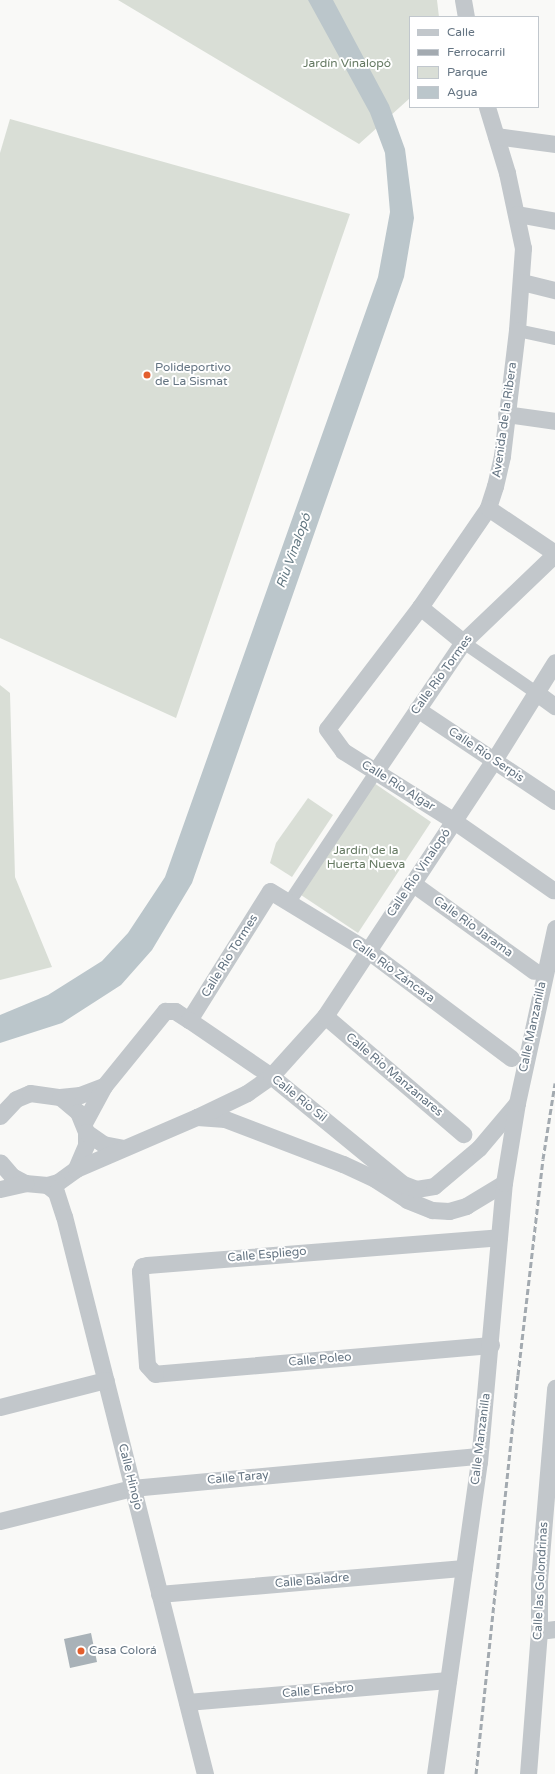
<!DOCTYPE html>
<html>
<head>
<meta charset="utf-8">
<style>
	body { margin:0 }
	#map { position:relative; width:555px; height:1774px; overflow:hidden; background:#f9f9f7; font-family:"Varela Round",sans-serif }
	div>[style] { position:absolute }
	.green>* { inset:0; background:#d9ded6 }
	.water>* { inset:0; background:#bbc6cb }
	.building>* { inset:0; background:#a9b2b8 }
	.pedestrian>* { height:13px; margin:-6.5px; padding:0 6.5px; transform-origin:6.5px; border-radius:6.5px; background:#c2c7cb }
	.minor>* { height:17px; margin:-8.5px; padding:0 8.5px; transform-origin:8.5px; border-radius:8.5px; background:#c2c7cb }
	.rail>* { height:3px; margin-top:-1.5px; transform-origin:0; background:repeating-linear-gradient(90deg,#a3aab0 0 6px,transparent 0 9px) }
	.dots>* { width:11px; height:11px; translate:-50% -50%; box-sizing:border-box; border:2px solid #fff; border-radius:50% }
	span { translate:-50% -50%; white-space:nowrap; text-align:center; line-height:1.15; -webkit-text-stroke:4px #fff; paint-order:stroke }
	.park-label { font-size:12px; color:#667a63 }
	.poi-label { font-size:12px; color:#647482 }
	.left { translate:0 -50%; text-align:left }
	.street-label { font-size:12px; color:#647482 }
	.water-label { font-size:13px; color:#647983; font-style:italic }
	.legend { position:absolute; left:409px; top:16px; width:130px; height:92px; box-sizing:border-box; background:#fff; border:1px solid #c1c7cd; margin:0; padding:5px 7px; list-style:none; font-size:12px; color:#647482 }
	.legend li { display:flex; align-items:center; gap:8px; height:20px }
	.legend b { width:20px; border:1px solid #c1c7cd }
</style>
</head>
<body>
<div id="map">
	<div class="green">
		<div style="clip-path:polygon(118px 0,437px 0,439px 17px,410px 17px,410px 98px,359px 144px)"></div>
		<div style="clip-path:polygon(10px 119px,350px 214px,176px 718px,0 638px,0 153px)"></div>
		<div style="clip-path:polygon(0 685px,10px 693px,15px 877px,52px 967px,0 980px)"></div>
		<div style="clip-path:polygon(374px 783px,431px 822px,358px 933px,301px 895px)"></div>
		<div style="clip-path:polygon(308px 798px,333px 815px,292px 877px,270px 863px,276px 843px)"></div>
	</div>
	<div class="water">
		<div style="clip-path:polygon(308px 0,333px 0,389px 105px,405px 149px,414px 218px,404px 277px,192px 883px,152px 950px,121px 985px,62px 1023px,0 1043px,0 1015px,48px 995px,102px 961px,128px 933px,165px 877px,378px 277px,390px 212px,385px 153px,370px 113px)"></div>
	</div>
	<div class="building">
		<div style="clip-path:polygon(91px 1633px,97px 1662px,70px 1668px,64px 1639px)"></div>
	</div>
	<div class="pedestrian">
		<div style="left:517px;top:330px;width:39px;rotate:12deg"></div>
		<div style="left:463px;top:642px;width:86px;rotate:34.6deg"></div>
		<div style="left:288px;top:903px;width:157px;rotate:-56.4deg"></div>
	</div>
	<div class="minor">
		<div style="left:463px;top:0;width:17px;rotate:80deg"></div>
		<div style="left:487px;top:107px;width:69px;rotate:73.1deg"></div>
		<div style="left:507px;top:173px;width:77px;rotate:78deg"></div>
		<div style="left:523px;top:248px;width:82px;rotate:94.2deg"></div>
		<div style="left:517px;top:330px;width:127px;rotate:96.8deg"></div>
		<div style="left:502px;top:456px;width:31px;rotate:103deg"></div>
		<div style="left:495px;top:486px;width:23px;rotate:108deg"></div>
		<div style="left:488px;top:508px;width:120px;rotate:124.5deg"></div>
		<div style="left:420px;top:607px;width:153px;rotate:127.3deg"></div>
		<div style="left:327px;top:729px;width:27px;rotate:54deg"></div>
		<div style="left:343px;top:751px;width:131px;rotate:32.2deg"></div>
		<div style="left:454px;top:821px;width:121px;rotate:34.9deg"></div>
		<div style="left:496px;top:136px;width:60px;rotate:7.7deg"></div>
		<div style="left:517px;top:214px;width:39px;rotate:10deg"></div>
		<div style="left:522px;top:282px;width:34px;rotate:14deg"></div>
		<div style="left:506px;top:414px;width:49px;rotate:8.1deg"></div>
		<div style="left:488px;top:508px;width:81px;rotate:33.9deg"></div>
		<div style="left:420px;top:607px;width:55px;rotate:39.1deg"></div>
		<div style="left:534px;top:691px;width:26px;rotate:36deg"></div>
		<div style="left:417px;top:709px;width:166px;rotate:33.7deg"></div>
		<div style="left:375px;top:772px;width:157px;rotate:-55.9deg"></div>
		<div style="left:463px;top:642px;width:127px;rotate:-43.7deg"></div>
		<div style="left:412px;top:883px;width:150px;rotate:35.8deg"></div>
		<div style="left:325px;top:1016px;width:182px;rotate:40.5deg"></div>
		<div style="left:189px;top:1020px;width:152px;rotate:-57.9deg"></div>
		<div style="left:270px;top:891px;width:114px;rotate:31.3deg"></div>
		<div style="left:367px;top:950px;width:180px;rotate:36.9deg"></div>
		<div style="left:60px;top:1097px;width:20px;rotate:-6deg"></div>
		<div style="left:80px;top:1095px;width:26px;rotate:-21deg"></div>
		<div style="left:0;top:1116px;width:23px;rotate:-47deg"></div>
		<div style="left:16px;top:1099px;width:15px;rotate:-23deg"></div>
		<div style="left:30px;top:1093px;width:30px;rotate:8deg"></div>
		<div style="left:60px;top:1097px;width:23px;rotate:40deg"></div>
		<div style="left:78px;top:1112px;width:22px;rotate:68deg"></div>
		<div style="left:86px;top:1132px;width:13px;rotate:90deg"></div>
		<div style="left:86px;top:1145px;width:26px;rotate:113deg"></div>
		<div style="left:76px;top:1169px;width:22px;rotate:144deg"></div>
		<div style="left:58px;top:1182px;width:11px;rotate:165deg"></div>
		<div style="left:47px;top:1185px;width:22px;rotate:-175deg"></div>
		<div style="left:25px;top:1183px;width:15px;rotate:-152deg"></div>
		<div style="left:12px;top:1176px;width:18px;rotate:-131deg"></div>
		<div style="left:197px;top:1117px;width:28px;rotate:4deg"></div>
		<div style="left:225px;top:1119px;width:126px;rotate:20.9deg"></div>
		<div style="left:343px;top:1164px;width:35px;rotate:25deg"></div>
		<div style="left:375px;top:1179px;width:38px;rotate:33deg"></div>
		<div style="left:407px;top:1200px;width:27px;rotate:22deg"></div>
		<div style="left:432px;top:1210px;width:17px;rotate:3deg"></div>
		<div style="left:449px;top:1211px;width:18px;rotate:-16deg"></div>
		<div style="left:466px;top:1206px;width:44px;rotate:-31.2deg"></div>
		<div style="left:84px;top:1123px;width:42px;rotate:-61.6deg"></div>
		<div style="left:104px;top:1086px;width:97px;rotate:-50.9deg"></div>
		<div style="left:165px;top:1011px;width:10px"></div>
		<div style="left:175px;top:1011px;width:17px;rotate:33deg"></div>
		<div style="left:189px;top:1020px;width:99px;rotate:34.3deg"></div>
		<div style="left:271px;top:1076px;width:171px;rotate:39.3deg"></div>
		<div style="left:403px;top:1184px;width:14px;rotate:21deg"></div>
		<div style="left:416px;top:1189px;width:18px;rotate:-9deg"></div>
		<div style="left:434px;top:1186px;width:59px;rotate:-40.2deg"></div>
		<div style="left:479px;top:1148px;width:59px;rotate:-49.8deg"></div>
		<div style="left:86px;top:1132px;width:21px;rotate:35deg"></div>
		<div style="left:103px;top:1144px;width:20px;rotate:11deg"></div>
		<div style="left:76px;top:1169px;width:132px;rotate:-23.3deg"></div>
		<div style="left:197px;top:1117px;width:55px;rotate:-25.6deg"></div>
		<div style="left:247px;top:1093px;width:29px;rotate:-35deg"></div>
		<div style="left:271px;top:1076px;width:81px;rotate:-48deg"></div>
		<div style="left:325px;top:1016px;width:307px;rotate:-56.6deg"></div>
		<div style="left:494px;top:760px;width:115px;rotate:-58.1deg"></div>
		<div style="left:47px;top:1185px;width:11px;rotate:38deg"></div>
		<div style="left:56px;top:1192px;width:25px;rotate:72deg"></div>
		<div style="left:64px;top:1216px;width:576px;rotate:75.82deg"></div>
		<div style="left:0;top:1189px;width:26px;rotate:-13deg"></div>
		<div style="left:491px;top:1345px;width:337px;rotate:175.1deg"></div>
		<div style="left:155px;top:1374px;width:12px;rotate:-132deg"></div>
		<div style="left:147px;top:1365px;width:94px;rotate:-94.3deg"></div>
		<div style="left:140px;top:1271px;width:5px;rotate:-68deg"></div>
		<div style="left:142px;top:1266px;width:5px;rotate:-11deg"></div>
		<div style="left:147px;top:1265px;width:353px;rotate:-4.5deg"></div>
		<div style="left:0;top:1407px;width:109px;rotate:-14.3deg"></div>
		<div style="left:0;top:1521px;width:136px;rotate:-14deg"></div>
		<div style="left:132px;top:1488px;width:348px;rotate:-5.3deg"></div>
		<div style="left:159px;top:1594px;width:306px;rotate:-4.9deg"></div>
		<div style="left:539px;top:1631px;width:16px;rotate:-7deg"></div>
		<div style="left:187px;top:1702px;width:262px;rotate:-4.8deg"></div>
		<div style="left:435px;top:1774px;width:315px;rotate:-82deg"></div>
		<div style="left:479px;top:1462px;width:280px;rotate:-84.9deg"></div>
		<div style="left:504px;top:1183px;width:81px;rotate:-80.8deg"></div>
		<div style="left:517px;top:1103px;width:179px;rotate:-77.7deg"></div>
		<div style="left:528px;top:1774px;width:143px;rotate:-85.6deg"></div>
		<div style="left:539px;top:1631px;width:51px;rotate:-90deg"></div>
		<div style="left:539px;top:1580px;width:193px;rotate:-85.2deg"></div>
	</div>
	<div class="rail">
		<div style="left:476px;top:1774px;width:401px;rotate:-84deg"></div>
		<div style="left:518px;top:1375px;width:217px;rotate:-83.4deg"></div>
		<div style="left:543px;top:1159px;width:77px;rotate:-81deg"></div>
	</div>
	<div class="dots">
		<div style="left:147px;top:375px;background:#e35e2d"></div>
		<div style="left:81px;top:1651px;background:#e35e2d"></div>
	</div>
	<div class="park-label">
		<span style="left:347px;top:64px">Jardín Vinalopó</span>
		<span style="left:366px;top:858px">Jardín de la<br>Huerta Nueva</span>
	</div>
	<div class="poi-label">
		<span class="left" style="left:155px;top:375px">Polideportivo<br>de La Sismat</span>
		<span class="left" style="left:89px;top:1651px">Casa Colorá</span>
	</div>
	<div class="street-label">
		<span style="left:505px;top:420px;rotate:-82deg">Avenida de la Ribera</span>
		<span style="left:442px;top:675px;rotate:-54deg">Calle Río Tormes</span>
		<span style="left:486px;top:755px;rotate:34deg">Calle Río Serpis</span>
		<span style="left:398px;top:786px;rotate:32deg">Calle Río Algar</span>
		<span style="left:419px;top:873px;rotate:-56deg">Calle Río Vinalopó</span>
		<span style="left:473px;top:927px;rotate:36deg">Calle Río Jarama</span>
		<span style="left:230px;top:956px;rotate:-58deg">Calle Río Tormes</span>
		<span style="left:393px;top:971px;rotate:36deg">Calle Río Záncara</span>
		<span style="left:533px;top:1027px;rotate:-78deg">Calle Manzanilla</span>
		<span style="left:394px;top:1075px;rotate:40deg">Calle Río Manzanares</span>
		<span style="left:299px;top:1099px;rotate:39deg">Calle Río Sil</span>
		<span style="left:267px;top:1255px;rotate:-5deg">Calle Espliego</span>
		<span style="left:320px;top:1360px;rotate:-5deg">Calle Poleo</span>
		<span style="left:481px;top:1439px;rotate:-83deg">Calle Manzanilla</span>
		<span style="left:130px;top:1477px;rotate:76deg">Calle Hinojo</span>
		<span style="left:238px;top:1478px;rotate:-5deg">Calle Taray</span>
		<span style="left:312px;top:1581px;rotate:-5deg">Calle Baladre</span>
		<span style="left:541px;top:1581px;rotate:-87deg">Calle las Golondrinas</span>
		<span style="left:318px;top:1691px;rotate:-5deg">Calle Enebro</span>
	</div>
	<div class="water-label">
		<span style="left:294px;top:551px;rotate:-70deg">Riu Vinalopó</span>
	</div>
	<ul class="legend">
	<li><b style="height:5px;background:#c2c7cb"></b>Calle</li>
	<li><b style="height:5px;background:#a3aab0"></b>Ferrocarril</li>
	<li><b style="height:11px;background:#d9ded6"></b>Parque</li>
	<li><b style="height:11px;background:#bbc6cb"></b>Agua</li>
	</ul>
</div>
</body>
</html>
